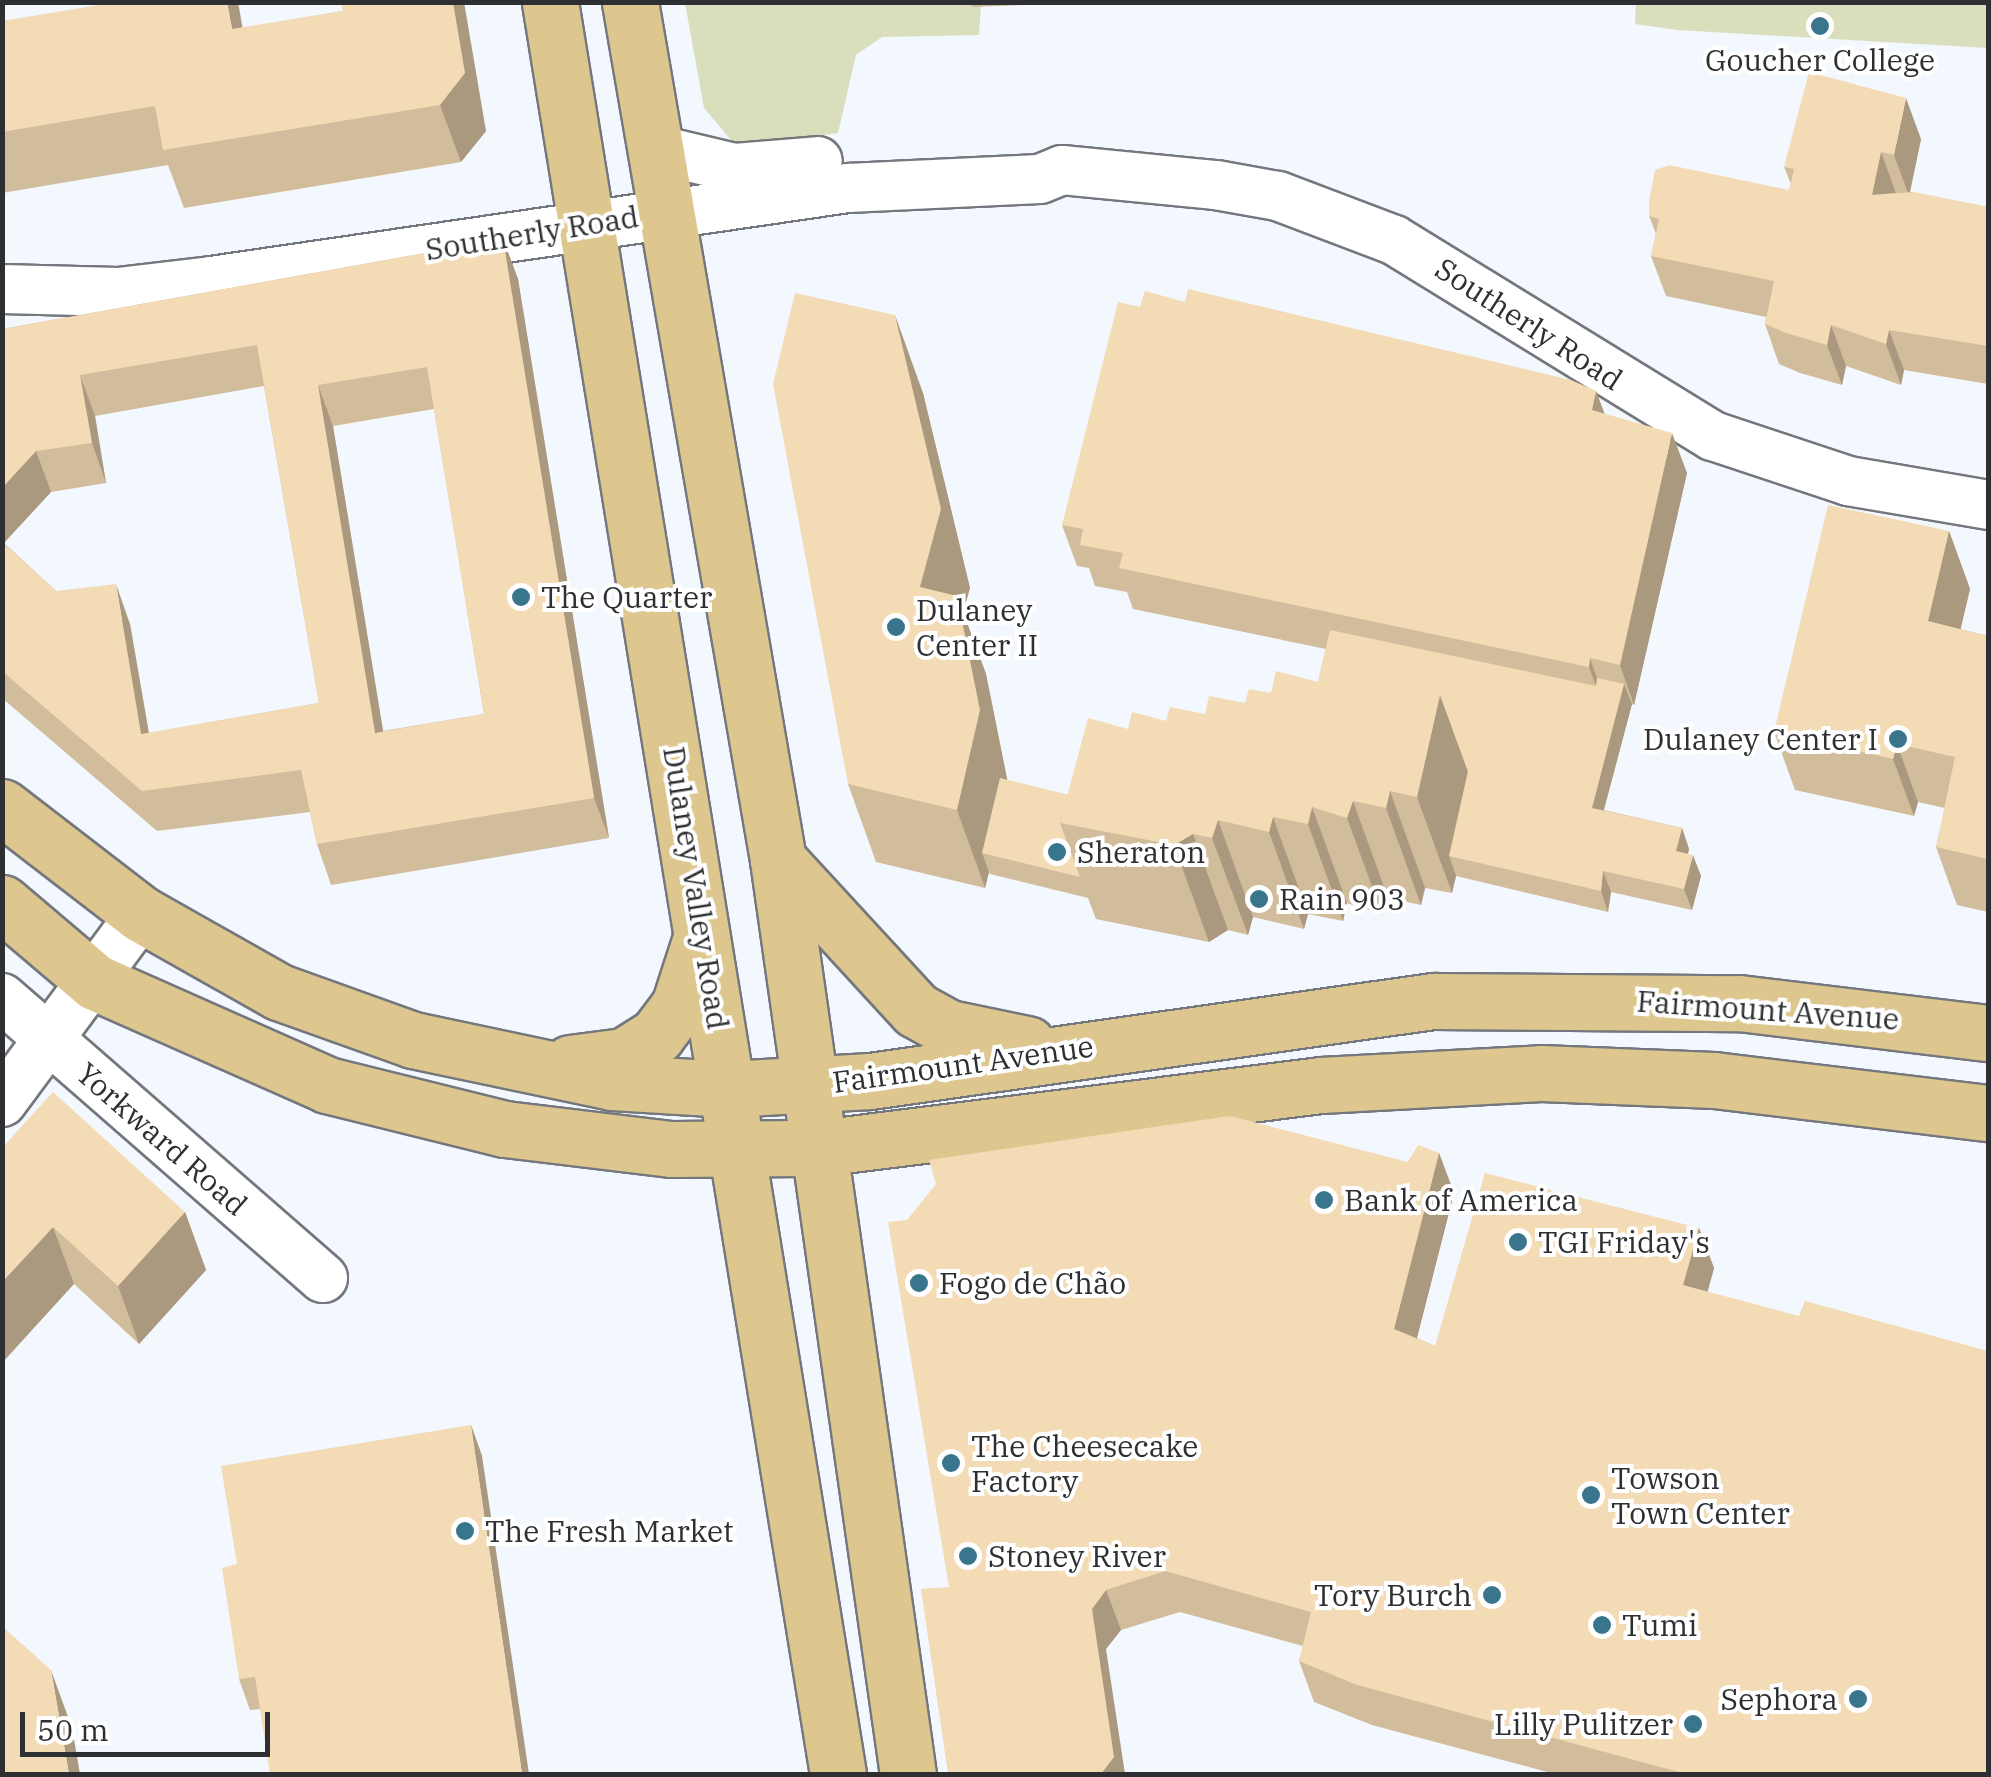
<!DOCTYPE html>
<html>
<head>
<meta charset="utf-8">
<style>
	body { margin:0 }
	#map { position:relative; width:1991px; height:1777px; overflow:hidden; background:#f3f7fe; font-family:"IBM Plex Serif",serif }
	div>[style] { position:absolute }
	.green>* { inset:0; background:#d9debc }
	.roads { filter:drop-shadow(2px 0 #74777d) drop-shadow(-2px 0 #74777d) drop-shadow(0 2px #74777d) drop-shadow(0 -2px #74777d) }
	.minor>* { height:48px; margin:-24px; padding:0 24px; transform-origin:24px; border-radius:24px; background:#fff }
	.major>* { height:55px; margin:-27.5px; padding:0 27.5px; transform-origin:27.5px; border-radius:27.5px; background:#ddc78f }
	.wall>* { inset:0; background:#d1bc9c }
	.shaded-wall>* { inset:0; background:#aa997f }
	.building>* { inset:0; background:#f3dbb5 }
	.dots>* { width:28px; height:28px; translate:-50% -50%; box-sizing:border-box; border:5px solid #fff; border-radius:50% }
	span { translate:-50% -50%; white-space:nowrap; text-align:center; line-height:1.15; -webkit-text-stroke:8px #fff; paint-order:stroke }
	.poi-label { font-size:30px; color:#2d2f32 }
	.left { translate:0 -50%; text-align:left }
	.right { translate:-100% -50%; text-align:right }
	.street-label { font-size:30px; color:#2d2f32 }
	.frame { position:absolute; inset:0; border:5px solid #2d2f32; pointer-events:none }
	.scale { position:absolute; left:20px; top:1712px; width:250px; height:45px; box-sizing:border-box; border:5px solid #2d2f32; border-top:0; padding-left:12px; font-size:30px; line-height:35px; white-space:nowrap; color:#2d2f32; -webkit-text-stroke:8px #fff; paint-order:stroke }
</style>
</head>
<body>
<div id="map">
	<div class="green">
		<div style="clip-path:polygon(685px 3px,981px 3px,979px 35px,882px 37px,856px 55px,838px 133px,737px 147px,704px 108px)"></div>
		<div style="clip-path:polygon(1636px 3px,1988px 3px,1988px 48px,1677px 30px,1635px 24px)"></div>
	</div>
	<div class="roads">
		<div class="minor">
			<div style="left:655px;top:149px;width:82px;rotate:13.4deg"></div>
			<div style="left:735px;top:168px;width:83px;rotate:-4.8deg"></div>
			<div style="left:2px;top:289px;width:116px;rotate:1.5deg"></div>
			<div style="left:118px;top:292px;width:94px;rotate:-6.7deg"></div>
			<div style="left:211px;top:281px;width:644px;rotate:-8.31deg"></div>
			<div style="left:848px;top:188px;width:192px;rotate:-2.7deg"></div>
			<div style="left:1040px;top:179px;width:24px;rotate:-22deg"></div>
			<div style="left:1062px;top:170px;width:155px;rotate:5.6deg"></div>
			<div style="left:1216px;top:185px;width:63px;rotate:10.1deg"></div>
			<div style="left:1278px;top:196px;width:124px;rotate:20.8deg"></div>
			<div style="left:1394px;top:240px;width:374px;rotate:31.6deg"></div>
			<div style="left:1713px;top:436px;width:142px;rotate:18.4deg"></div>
			<div style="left:1848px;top:481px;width:142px;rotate:9.7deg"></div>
			<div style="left:2px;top:998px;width:426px;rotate:41.1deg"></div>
			<div style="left:2px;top:1102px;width:234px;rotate:-53.5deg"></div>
		</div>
		<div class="major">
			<div style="left:550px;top:2px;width:1795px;rotate:80.77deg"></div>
			<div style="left:630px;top:2px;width:871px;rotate:80.21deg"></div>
			<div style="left:778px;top:860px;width:923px;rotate:81.91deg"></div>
			<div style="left:2px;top:807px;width:175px;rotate:37.6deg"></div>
			<div style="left:141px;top:914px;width:159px;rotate:29.5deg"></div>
			<div style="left:279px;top:992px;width:142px;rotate:19.7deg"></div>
			<div style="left:413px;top:1040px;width:203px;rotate:11.9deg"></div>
			<div style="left:612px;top:1082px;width:116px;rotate:3.5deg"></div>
			<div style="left:728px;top:1089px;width:142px;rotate:-3.2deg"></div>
			<div style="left:870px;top:1081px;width:569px;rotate:-8.09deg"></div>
			<div style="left:1433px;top:1001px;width:306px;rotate:0.4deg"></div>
			<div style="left:1739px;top:1003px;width:251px;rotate:6.9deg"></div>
			<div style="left:778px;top:860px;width:204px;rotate:47.4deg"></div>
			<div style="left:916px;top:1010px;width:38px;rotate:29deg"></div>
			<div style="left:949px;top:1028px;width:80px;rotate:11.6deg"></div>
			<div style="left:2px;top:903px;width:122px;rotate:40.3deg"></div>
			<div style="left:95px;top:982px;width:254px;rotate:23.9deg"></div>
			<div style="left:327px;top:1085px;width:183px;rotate:13.9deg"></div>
			<div style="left:505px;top:1129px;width:167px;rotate:6.9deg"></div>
			<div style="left:671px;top:1149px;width:148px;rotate:-0.4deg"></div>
			<div style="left:819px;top:1148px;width:506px;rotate:-7.15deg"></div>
			<div style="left:1321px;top:1085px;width:220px;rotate:-3.1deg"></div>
			<div style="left:1541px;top:1073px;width:173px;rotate:2.3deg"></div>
			<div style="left:1714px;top:1080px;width:276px;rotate:6.9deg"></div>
			<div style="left:570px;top:1063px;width:54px;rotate:-7.4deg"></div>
			<div style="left:624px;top:1056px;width:39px;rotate:-32deg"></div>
			<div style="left:657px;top:1035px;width:36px;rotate:-53deg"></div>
			<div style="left:679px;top:1006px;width:68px;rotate:-72.1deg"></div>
		</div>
	</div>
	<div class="wall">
		<div style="clip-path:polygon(970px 2px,1096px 2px,972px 7px)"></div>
		<div style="clip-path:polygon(343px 11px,486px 131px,461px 162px,184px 208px,168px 165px,2px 193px,2px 21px,242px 28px)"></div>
		<div style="clip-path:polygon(1921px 139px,1910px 192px,1988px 207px,1988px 384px,1904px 370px,1901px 385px,1846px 366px,1842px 385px,1800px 373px,1779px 364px,1765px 324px,1766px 317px,1666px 296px,1651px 256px,1656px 234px,1649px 216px,1789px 190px,1791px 184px,1784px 167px)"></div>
		<div style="clip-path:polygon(evenodd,503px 239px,518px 279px,609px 838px,331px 885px,317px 844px,310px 812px,157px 831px,2px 698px,2px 329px,503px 239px,264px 386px,319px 703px,149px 733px,130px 624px,56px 591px,4px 543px,51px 492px,106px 483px,95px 416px,264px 386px,503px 239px,434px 409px,484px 714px,383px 731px,333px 426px,434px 409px)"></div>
		<div style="clip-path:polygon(1185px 302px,1596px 391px,1604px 413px,1687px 473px,1634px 705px,1632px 704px,1604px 810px,1682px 828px,1689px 849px,1688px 854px,1701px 876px,1692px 910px,1611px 892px,1608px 912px,1456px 876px,1452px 893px,1425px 888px,1421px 905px,1388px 898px,1382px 914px,1347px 903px,1343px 921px,1308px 914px,1304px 929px,1253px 917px,1248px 935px,1228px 930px,1209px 942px,1096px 919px,1088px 898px,990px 874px,989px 872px,985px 888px,876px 862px,848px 784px,923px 393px,970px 588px,963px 612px,986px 674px,1007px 780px,1068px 795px,1128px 729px,1205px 714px,1245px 703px,1271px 693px,1318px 682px,1326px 649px,1133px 609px,1127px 592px,1095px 586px,1089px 568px,1077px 566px,1062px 525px,1140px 307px)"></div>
		<div style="clip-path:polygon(1949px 531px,1970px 589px,1960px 629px,1988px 636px,1988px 912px,1957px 905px,1936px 847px,1945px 808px,1918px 802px,1914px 816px,1795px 790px,1774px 732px)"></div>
		<div style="clip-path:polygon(2px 1148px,185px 1212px,206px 1270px,139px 1344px,74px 1284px)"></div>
		<div style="clip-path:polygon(1439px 1153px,1454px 1193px,1417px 1338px,1435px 1346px,1699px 1228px,1714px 1268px,1708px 1291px,1988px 1774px,1555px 1774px,1372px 1725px,1314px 1702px,1299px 1661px,1303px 1646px,1180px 1612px,1121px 1630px,1106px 1649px,949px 1587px,1408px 1162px)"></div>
		<div style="clip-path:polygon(471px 1425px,482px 1456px,260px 1709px,250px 1710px,239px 1679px,237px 1564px)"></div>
	</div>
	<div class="shaded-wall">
		<div style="clip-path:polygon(227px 2px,238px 2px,253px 87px,232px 29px)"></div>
		<div style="clip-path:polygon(453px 2px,464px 2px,486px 131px,461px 162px,440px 105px)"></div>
		<div style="clip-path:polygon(1906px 98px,1921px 139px,1909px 196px,1894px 155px)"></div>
		<div style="clip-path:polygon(1881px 152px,1896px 193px,1872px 195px)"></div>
		<div style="clip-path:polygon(503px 239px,518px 279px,609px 838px,594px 798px)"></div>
		<div style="clip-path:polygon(895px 315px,923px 393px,970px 588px,963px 612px,986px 674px,1009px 788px,982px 853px,989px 872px,985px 888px,957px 810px,920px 587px)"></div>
		<div style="clip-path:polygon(1831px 325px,1846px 366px,1842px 385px,1827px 345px)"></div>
		<div style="clip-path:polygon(1889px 330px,1904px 370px,1901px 385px,1886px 344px)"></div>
		<div style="clip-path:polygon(80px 375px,95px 416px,106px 483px,92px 443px)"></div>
		<div style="clip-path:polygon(318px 385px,333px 426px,390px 773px,375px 733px)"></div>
		<div style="clip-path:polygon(1596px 391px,1611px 431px,1592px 410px)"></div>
		<div style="clip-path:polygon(1672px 433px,1687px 473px,1634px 705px,1620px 665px)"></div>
		<div style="clip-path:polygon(36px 451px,51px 492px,2px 545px,2px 488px)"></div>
		<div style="clip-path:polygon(1949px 531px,1970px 589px,1949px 679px,1928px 621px)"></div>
		<div style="clip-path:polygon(116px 584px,130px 624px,156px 775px,141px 734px)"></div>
		<div style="clip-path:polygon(1590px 658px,1604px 699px,1604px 707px,1589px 667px)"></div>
		<div style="clip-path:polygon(1624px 684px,1632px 704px,1599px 828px,1592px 808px)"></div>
		<div style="clip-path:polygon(1440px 695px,1475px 792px,1449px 856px,1456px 876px,1452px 893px,1417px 797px)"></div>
		<div style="clip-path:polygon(1897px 744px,1918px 802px,1914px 816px,1893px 759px)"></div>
		<div style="clip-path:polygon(1390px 791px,1425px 888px,1421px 905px,1386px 808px)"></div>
		<div style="clip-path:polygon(1353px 801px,1388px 898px,1382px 914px,1347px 818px)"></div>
		<div style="clip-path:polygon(1312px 807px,1347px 903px,1343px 921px,1308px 824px)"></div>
		<div style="clip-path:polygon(1273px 817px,1308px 914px,1304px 929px,1269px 832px)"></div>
		<div style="clip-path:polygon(1218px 820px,1253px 917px,1248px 935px,1212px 838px)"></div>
		<div style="clip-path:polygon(1682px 828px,1689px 849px,1683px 872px,1676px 851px)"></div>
		<div style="clip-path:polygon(1193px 834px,1228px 930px,1209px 942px,1174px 845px)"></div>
		<div style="clip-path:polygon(1693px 855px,1701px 876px,1692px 910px,1684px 889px)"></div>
		<div style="clip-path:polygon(1603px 871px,1611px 892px,1608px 912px,1601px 891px)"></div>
		<div style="clip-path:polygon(1439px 1153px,1454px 1193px,1409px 1369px,1394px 1329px)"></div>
		<div style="clip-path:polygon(185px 1212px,206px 1270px,139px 1344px,118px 1286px)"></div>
		<div style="clip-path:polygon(53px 1227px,74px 1284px,2px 1363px,2px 1282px)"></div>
		<div style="clip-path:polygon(1699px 1228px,1714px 1268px,1698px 1325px,1683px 1285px)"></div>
		<div style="clip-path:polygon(471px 1425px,482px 1456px,529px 1774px,522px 1774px)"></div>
		<div style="clip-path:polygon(1106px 1590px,1121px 1630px,1106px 1649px,1125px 1774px,1101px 1774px,1092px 1609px)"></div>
		<div style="clip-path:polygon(51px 1670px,72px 1728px,80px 1774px,69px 1774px)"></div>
	</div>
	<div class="building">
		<div style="clip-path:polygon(117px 2px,227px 2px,232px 29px,343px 11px,341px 2px,453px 2px,465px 73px,440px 105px,163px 150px,155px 106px,2px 132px,2px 21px)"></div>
		<div style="clip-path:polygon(1809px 72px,1906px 98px,1894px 155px,1881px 152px,1872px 195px,1914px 192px,1988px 207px,1988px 346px,1889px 330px,1886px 344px,1831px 325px,1827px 345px,1786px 333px,1765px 324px,1774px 281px,1651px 256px,1659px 219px,1649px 216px,1649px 201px,1655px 170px,1669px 165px,1789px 190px,1794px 169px,1784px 167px)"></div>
		<div style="clip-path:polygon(evenodd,503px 239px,594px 798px,317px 844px,301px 770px,142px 791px,2px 671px,2px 542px,56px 591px,116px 584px,141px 734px,319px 703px,257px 345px,80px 375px,92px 443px,36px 451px,2px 488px,3px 329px,503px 239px,427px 367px,484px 714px,375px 733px,318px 385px,427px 367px)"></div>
		<div style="clip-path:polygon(1188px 289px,1571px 380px,1596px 391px,1592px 410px,1672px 433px,1620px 665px,1590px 658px,1589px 667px,1119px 568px,1123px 553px,1080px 545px,1083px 529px,1062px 525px,1118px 302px,1140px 307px,1145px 291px,1185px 302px)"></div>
		<div style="clip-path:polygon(795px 293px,895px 315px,941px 509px,920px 587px,957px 596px,980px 710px,957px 810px,848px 784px,773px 384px)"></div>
		<div style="clip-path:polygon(1828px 505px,1949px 531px,1928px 621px,1988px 636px,1988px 859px,1936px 847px,1955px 757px,1897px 744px,1893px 759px,1774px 732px)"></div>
		<div style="clip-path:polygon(1330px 630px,1596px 686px,1597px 678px,1624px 684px,1592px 808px,1682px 828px,1676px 851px,1693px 855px,1684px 889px,1603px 871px,1601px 891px,1449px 856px,1468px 771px,1440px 695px,1322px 664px)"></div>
		<div style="clip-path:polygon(1322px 663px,1440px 695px,1417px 797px,1390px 791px,1386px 808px,1353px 801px,1347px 818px,1312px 807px,1308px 824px,1273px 817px,1269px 832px,1218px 820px,1212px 838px,1193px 834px,1174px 845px,1060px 823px,1088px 718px,1128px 729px,1132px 712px,1166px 721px,1170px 707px,1205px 714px,1209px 696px,1245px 703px,1249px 689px,1271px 693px,1276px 671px,1318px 682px)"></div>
		<div style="clip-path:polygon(1000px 778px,1068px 795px,1060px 823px,1080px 877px,982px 853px)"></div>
		<div style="clip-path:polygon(53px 1092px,185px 1212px,118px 1286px,53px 1227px,2px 1282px,2px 1148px)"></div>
		<div style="clip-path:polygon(1230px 1116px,1408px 1162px,1418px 1145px,1439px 1153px,1394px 1329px,1435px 1346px,1485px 1173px,1699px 1228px,1683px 1285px,1799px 1316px,1805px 1301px,1988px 1351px,1988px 1774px,1678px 1774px,1679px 1772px,1357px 1685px,1299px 1661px,1311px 1612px,1165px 1571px,1106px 1590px,1092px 1609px,1114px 1757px,1101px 1774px,948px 1774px,921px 1589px,949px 1587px,888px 1222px,907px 1220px,936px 1184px,929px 1160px)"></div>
		<div style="clip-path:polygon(471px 1425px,522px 1774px,270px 1774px,255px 1677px,239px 1679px,222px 1568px,237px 1564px,221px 1466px)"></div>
		<div style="clip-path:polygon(2px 1626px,51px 1670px,69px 1774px,2px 1774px)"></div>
	</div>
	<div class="dots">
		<div style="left:1820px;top:26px;background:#39758c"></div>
		<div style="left:521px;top:597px;background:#39758c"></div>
		<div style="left:896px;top:627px;background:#39758c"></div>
		<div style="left:1898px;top:739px;background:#39758c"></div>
		<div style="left:1057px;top:852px;background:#39758c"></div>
		<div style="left:1259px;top:899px;background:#39758c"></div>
		<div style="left:1324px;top:1200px;background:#39758c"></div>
		<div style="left:1518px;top:1242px;background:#39758c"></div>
		<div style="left:919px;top:1283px;background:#39758c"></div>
		<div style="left:951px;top:1463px;background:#39758c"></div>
		<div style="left:1591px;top:1495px;background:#39758c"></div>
		<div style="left:465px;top:1531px;background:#39758c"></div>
		<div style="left:968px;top:1556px;background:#39758c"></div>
		<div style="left:1492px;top:1595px;background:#39758c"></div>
		<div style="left:1602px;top:1625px;background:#39758c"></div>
		<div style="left:1858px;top:1699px;background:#39758c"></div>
		<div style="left:1693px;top:1724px;background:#39758c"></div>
	</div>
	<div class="poi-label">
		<span style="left:1820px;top:60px">Goucher College</span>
		<span class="left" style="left:541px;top:597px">The Quarter</span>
		<span class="left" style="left:916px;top:627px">Dulaney<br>Center II</span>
		<span class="right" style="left:1878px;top:739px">Dulaney Center I</span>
		<span class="left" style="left:1077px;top:852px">Sheraton</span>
		<span class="left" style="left:1279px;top:899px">Rain 903</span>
		<span class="left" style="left:1344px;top:1200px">Bank of America</span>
		<span class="left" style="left:1538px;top:1242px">TGI Friday's</span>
		<span class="left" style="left:939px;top:1283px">Fogo de Chão</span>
		<span class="left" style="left:971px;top:1463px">The Cheesecake<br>Factory</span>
		<span class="left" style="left:1611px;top:1495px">Towson<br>Town Center</span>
		<span class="left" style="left:485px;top:1531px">The Fresh Market</span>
		<span class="left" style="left:988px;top:1556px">Stoney River</span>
		<span class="right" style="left:1472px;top:1595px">Tory Burch</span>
		<span class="left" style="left:1622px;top:1625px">Tumi</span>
		<span class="right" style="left:1838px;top:1699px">Sephora</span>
		<span class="right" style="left:1673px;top:1724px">Lilly Pulitzer</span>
	</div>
	<div class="street-label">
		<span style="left:532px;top:233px;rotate:-9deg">Southerly Road</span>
		<span style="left:1529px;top:324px;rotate:33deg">Southerly Road</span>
		<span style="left:696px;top:888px;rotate:81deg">Dulaney Valley Road</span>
		<span style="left:1768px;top:1010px;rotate:4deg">Fairmount Avenue</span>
		<span style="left:963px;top:1064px;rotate:-8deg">Fairmount Avenue</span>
		<span style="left:162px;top:1139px;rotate:41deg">Yorkward Road</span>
	</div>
	<div class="frame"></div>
	<div class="scale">50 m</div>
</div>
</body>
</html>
